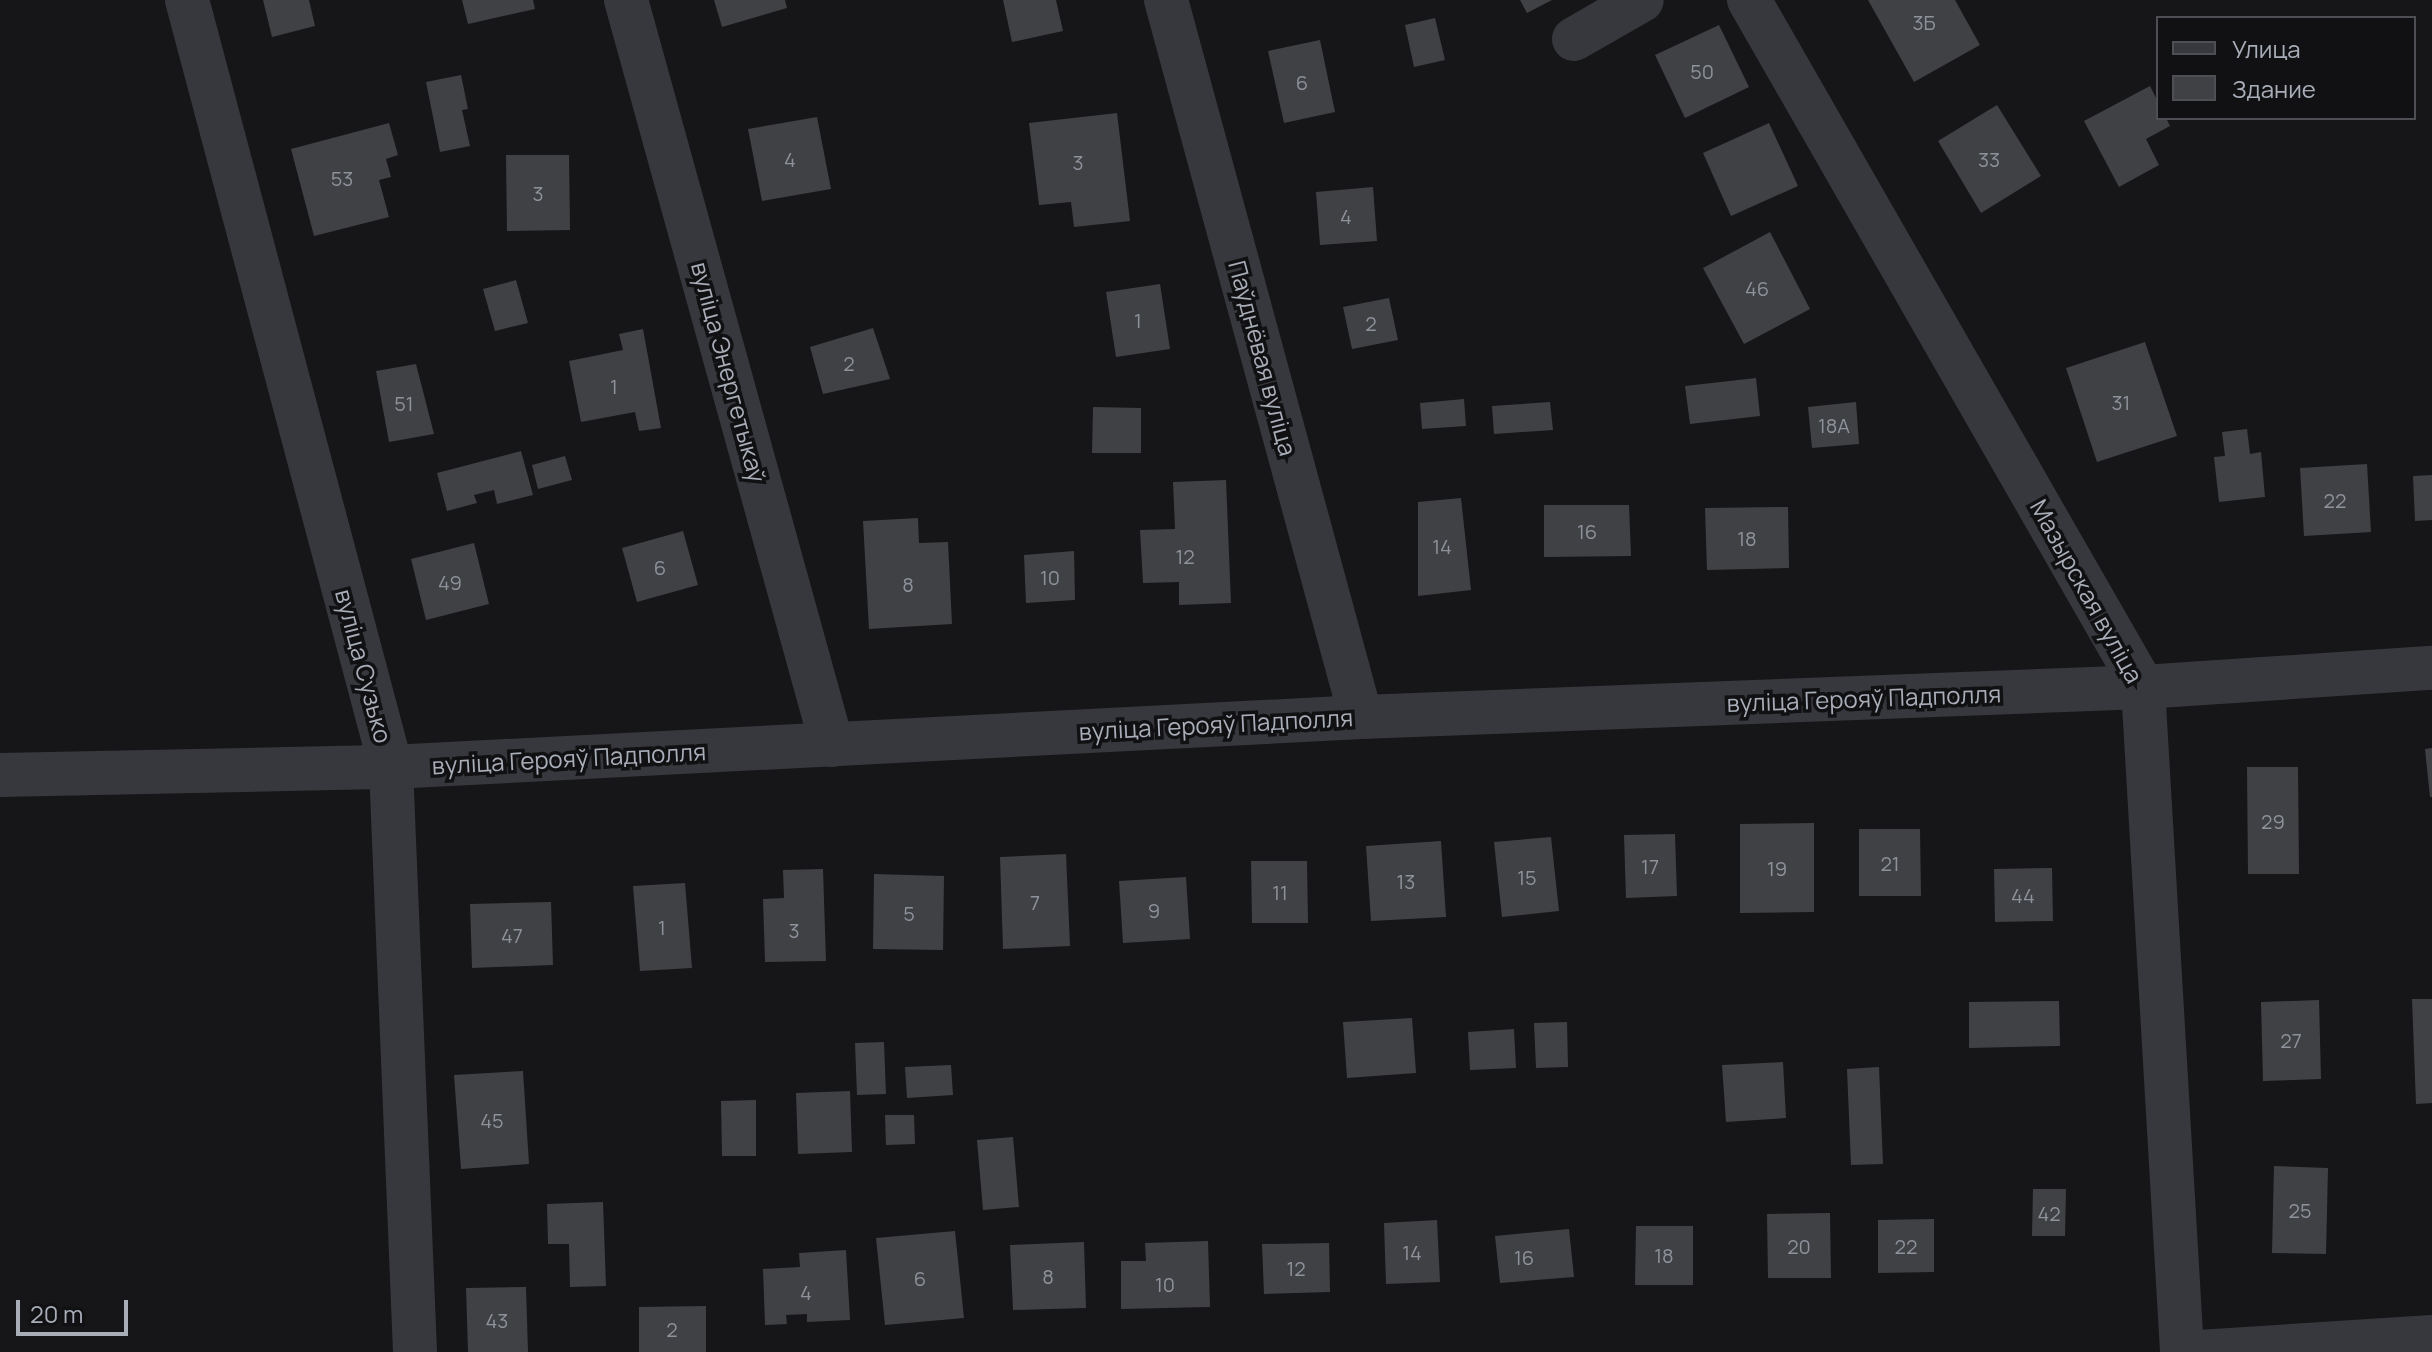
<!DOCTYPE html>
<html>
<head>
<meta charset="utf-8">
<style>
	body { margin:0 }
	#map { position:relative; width:2432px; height:1352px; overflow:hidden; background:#161618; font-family:Manrope,sans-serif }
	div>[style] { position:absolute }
	.building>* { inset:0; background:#404145 }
	.minor>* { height:44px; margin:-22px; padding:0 22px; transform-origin:22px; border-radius:22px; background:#37383d }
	span { translate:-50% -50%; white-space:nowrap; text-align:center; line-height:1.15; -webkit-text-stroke:7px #111113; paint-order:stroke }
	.number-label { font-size:20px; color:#8e929b }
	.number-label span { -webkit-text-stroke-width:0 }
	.street-label { font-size:24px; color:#a8adb8 }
	.legend { position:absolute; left:2156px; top:16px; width:260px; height:104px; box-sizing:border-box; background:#111113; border:2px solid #4d4f55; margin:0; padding:10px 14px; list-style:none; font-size:24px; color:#a8adb8 }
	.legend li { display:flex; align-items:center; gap:16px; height:40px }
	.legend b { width:40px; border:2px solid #4d4f55 }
	.scale { position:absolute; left:16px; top:1300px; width:112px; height:36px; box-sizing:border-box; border:4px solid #a8adb8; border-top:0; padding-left:10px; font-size:24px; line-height:28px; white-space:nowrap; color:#a8adb8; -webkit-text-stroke:6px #111113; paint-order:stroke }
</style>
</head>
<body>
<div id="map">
	<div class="building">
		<div style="clip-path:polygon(263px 0,309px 0,315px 26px,272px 37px)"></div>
		<div style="clip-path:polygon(462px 0,533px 0,535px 9px,468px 24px)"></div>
		<div style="clip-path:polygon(714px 0,785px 0,787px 8px,722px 27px)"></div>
		<div style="clip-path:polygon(1003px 0,1056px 0,1063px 31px,1012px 42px)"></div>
		<div style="clip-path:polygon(1520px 0,1552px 0,1527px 13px)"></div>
		<div style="clip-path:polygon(1868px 0,1955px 0,1980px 45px,1914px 82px)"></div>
		<div style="clip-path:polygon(1435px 18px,1445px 60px,1414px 67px,1405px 25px)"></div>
		<div style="clip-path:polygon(1719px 25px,1749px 87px,1685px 118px,1655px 55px)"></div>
		<div style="clip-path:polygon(1320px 40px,1335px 112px,1284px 123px,1268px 51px)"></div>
		<div style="clip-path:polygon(461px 75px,468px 109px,462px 110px,470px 146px,440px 152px,426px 82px)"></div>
		<div style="clip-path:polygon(2150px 86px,2158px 102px,2158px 118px,2166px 118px,2170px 126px,2146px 139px,2159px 165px,2119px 187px,2084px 121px)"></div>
		<div style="clip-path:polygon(1997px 105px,2041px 176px,1981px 213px,1938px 141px)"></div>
		<div style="clip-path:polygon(1117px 113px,1130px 221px,1074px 227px,1071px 202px,1039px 205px,1029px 123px)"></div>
		<div style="clip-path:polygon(817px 117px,831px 189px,762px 201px,748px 129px)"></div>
		<div style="clip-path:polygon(389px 123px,398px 155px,386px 159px,391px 177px,379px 180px,389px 217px,314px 236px,291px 149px)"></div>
		<div style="clip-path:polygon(1769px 123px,1798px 186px,1731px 216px,1703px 153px)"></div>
		<div style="clip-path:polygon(506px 155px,569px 155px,570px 230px,507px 231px)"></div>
		<div style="clip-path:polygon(1373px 187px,1377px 241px,1320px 245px,1316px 192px)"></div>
		<div style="clip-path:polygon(1770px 232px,1810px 309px,1744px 344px,1703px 268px)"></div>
		<div style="clip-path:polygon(516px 280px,528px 323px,495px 331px,483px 289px)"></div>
		<div style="clip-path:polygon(1160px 284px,1170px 349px,1116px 357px,1106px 292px)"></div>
		<div style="clip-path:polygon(1389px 298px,1398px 340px,1352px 349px,1343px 307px)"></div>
		<div style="clip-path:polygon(873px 328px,890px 379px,823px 394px,810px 347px)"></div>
		<div style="clip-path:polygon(643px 329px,661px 428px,639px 431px,635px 412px,581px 422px,569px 361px,623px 350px,619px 334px)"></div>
		<div style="clip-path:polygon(2145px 342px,2177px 436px,2097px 462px,2066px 368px)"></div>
		<div style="clip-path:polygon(416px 364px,434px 434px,389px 442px,376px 371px)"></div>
		<div style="clip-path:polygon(1756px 378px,1760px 416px,1690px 424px,1685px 386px)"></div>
		<div style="clip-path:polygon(1464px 399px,1466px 426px,1422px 429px,1420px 403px)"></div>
		<div style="clip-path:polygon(1550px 402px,1553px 430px,1494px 434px,1492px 406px)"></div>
		<div style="clip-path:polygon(1856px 402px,1859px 444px,1812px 448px,1808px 407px)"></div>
		<div style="clip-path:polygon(1093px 407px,1141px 408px,1141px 453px,1092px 453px)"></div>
		<div style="clip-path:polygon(2247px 429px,2250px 454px,2261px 452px,2265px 497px,2219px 502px,2214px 457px,2225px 456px,2222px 432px)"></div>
		<div style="clip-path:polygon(521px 451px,533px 495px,497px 504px,494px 490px,474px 495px,477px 503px,447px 511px,437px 473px)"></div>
		<div style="clip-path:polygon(565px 456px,572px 480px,538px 489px,532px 465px)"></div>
		<div style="clip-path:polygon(2367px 464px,2371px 532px,2304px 536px,2300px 468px)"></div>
		<div style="clip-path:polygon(2432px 475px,2432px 520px,2415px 521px,2413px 476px)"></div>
		<div style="clip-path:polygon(1226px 480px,1231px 603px,1179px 605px,1179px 582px,1143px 583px,1140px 530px,1175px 529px,1173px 482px)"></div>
		<div style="clip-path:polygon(1461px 498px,1471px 590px,1418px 596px,1418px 502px)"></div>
		<div style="clip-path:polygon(1544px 505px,1629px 505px,1631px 556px,1544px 557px)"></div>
		<div style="clip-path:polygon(1788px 507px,1789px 568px,1707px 570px,1705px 508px)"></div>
		<div style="clip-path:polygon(918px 518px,919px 543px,948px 542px,952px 624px,869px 629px,863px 521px)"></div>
		<div style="clip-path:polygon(683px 531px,698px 585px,637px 602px,622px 548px)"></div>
		<div style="clip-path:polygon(474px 543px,489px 604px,426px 620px,411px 559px)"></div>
		<div style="clip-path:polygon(1074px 551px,1075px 600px,1026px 603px,1024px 555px)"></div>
		<div style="clip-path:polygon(2432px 748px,2432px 797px,2430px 797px,2425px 749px)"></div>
		<div style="clip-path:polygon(2247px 767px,2298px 767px,2299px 874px,2248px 874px)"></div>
		<div style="clip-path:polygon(1814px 823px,1814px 912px,1740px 913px,1740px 824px)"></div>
		<div style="clip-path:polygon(1859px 829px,1920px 829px,1921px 896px,1859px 896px)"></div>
		<div style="clip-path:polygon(1675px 834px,1677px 896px,1626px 898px,1624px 835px)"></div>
		<div style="clip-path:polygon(1551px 837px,1559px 911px,1502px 917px,1494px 842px)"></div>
		<div style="clip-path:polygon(1441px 841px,1446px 917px,1371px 921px,1366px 846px)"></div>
		<div style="clip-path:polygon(1066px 854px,1070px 946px,1003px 949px,1000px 857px)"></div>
		<div style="clip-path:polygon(1251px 861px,1307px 861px,1308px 923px,1252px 923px)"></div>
		<div style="clip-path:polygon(2052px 868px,2053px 921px,1995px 922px,1994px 869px)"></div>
		<div style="clip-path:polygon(823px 869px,826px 961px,765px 962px,763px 899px,784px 898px,783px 870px)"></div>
		<div style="clip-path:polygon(874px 874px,944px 876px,943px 950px,873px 949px)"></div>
		<div style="clip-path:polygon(1186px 877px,1190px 939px,1123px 943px,1119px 881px)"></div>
		<div style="clip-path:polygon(685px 883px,692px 968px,640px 971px,633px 886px)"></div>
		<div style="clip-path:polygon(551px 902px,553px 965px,472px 968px,470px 904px)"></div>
		<div style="clip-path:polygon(2412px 999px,2432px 999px,2432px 1103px,2416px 1104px)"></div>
		<div style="clip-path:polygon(2319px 1000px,2321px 1079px,2263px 1081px,2261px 1002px)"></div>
		<div style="clip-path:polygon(2059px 1001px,2060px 1046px,1969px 1048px,1969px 1002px)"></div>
		<div style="clip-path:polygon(1412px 1018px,1416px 1073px,1347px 1078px,1343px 1022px)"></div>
		<div style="clip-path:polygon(1567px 1022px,1568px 1067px,1536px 1068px,1534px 1023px)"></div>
		<div style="clip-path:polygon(1514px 1029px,1516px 1068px,1470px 1070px,1468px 1032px)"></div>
		<div style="clip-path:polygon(884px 1042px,886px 1094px,857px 1095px,855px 1043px)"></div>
		<div style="clip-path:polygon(1783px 1062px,1786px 1118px,1726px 1122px,1722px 1065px)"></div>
		<div style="clip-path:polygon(951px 1065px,953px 1095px,907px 1098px,905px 1067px)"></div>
		<div style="clip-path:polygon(1879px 1067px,1883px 1164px,1851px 1165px,1847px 1069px)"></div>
		<div style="clip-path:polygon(523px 1071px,529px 1164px,461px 1169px,454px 1075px)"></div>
		<div style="clip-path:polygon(850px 1091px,852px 1152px,798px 1154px,796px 1093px)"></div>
		<div style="clip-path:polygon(756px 1100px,756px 1156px,722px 1156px,721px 1101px)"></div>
		<div style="clip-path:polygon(885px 1115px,914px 1115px,915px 1144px,886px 1145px)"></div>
		<div style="clip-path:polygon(1013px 1137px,1019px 1207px,983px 1210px,977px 1140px)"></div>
		<div style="clip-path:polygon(2274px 1166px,2328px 1168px,2326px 1254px,2272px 1253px)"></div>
		<div style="clip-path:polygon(2033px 1189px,2066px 1189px,2065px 1236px,2032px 1236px)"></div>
		<div style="clip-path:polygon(603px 1202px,606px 1286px,570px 1287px,569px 1244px,548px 1244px,547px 1204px)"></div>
		<div style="clip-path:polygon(1830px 1213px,1831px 1278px,1768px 1278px,1767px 1214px)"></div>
		<div style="clip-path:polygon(1934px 1219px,1934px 1272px,1878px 1273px,1878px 1220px)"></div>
		<div style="clip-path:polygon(1437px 1220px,1440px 1282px,1386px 1284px,1384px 1223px)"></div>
		<div style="clip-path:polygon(1636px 1226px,1693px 1226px,1693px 1285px,1635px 1285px)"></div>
		<div style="clip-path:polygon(1569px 1229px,1574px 1277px,1500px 1283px,1495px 1236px)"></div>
		<div style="clip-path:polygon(955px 1231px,964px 1318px,885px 1325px,876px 1238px)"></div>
		<div style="clip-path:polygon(1208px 1241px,1210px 1307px,1121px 1309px,1121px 1261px,1146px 1261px,1145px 1243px)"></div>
		<div style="clip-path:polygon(1084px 1242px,1086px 1308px,1013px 1310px,1010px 1245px)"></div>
		<div style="clip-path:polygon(1329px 1243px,1330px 1292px,1264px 1294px,1262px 1244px)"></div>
		<div style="clip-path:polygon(846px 1250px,850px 1320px,807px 1322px,807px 1314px,786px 1315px,787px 1324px,765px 1325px,763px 1269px,800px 1267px,799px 1253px)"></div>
		<div style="clip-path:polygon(526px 1287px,528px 1352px,468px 1352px,466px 1288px)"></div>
		<div style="clip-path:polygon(706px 1306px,706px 1352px,639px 1352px,639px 1307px)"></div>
	</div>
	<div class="minor">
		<div style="left:187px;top:0;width:794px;rotate:75.11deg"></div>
		<div style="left:391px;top:767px;width:585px;rotate:87.65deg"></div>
		<div style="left:626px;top:0;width:773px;rotate:74.54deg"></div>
		<div style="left:1166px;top:0;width:743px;rotate:74.79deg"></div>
		<div style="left:1749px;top:0;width:792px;rotate:60.17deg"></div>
		<div style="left:2143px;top:687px;width:666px;rotate:86.64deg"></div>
		<div style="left:1574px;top:39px;width:78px;rotate:-29.8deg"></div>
		<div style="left:0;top:775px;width:391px;rotate:-1.2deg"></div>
		<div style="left:391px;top:767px;width:971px;rotate:-2.95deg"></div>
		<div style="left:1361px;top:717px;width:783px;rotate:-2.2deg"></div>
		<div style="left:2143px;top:687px;width:290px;rotate:-3.8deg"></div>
		<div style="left:2199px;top:1352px;width:233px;rotate:-3.7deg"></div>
	</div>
	<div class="number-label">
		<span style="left:1924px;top:22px">3Б</span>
		<span style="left:1702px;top:71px">50</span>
		<span style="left:1302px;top:82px">6</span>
		<span style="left:790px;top:159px">4</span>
		<span style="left:1989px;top:159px">33</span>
		<span style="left:1078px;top:162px">3</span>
		<span style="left:342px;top:178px">53</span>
		<span style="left:538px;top:193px">3</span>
		<span style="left:1346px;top:216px">4</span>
		<span style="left:1757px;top:288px">46</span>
		<span style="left:1138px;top:320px">1</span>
		<span style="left:1371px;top:323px">2</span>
		<span style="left:849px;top:363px">2</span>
		<span style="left:614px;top:386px">1</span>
		<span style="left:2121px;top:402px">31</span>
		<span style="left:404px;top:403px">51</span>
		<span style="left:1834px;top:425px">18А</span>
		<span style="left:2335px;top:500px">22</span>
		<span style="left:1587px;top:531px">16</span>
		<span style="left:1747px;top:538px">18</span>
		<span style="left:1442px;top:546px">14</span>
		<span style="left:1185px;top:556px">12</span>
		<span style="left:660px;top:567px">6</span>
		<span style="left:1050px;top:577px">10</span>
		<span style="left:450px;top:582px">49</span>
		<span style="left:908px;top:584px">8</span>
		<span style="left:2273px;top:821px">29</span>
		<span style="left:1890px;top:863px">21</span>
		<span style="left:1650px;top:866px">17</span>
		<span style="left:1777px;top:868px">19</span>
		<span style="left:1527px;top:877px">15</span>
		<span style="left:1406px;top:881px">13</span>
		<span style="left:1280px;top:892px">11</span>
		<span style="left:2023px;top:895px">44</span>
		<span style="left:1035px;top:902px">7</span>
		<span style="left:1154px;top:910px">9</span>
		<span style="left:909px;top:913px">5</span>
		<span style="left:662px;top:927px">1</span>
		<span style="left:794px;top:930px">3</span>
		<span style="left:512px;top:935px">47</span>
		<span style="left:2291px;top:1040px">27</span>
		<span style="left:492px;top:1120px">45</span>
		<span style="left:2300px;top:1210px">25</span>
		<span style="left:2049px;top:1213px">42</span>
		<span style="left:1799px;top:1246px">20</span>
		<span style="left:1906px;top:1246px">22</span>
		<span style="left:1412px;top:1252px">14</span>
		<span style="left:1664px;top:1255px">18</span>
		<span style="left:1524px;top:1257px">16</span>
		<span style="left:1296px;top:1268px">12</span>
		<span style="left:1048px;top:1276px">8</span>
		<span style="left:920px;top:1278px">6</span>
		<span style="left:1165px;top:1284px">10</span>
		<span style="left:806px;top:1292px">4</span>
		<span style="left:497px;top:1320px">43</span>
		<span style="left:672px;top:1329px">2</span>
	</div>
	<div class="street-label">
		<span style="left:1263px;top:358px;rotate:75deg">Паўднёвая вуліца</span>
		<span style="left:729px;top:372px;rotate:75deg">вуліца Энергетыкаў</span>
		<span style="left:2087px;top:591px;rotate:61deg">Мазырская вуліца</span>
		<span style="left:364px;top:666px;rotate:75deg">вуліца Сузько</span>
		<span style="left:1864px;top:698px;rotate:-2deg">вуліца Герояў Падполля</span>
		<span style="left:1216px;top:724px;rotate:-3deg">вуліца Герояў Падполля</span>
		<span style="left:569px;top:758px;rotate:-3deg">вуліца Герояў Падполля</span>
	</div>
	<ul class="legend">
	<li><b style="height:10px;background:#37383d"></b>Улица</li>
	<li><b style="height:22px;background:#404145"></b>Здание</li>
	</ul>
	<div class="scale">20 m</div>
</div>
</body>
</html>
